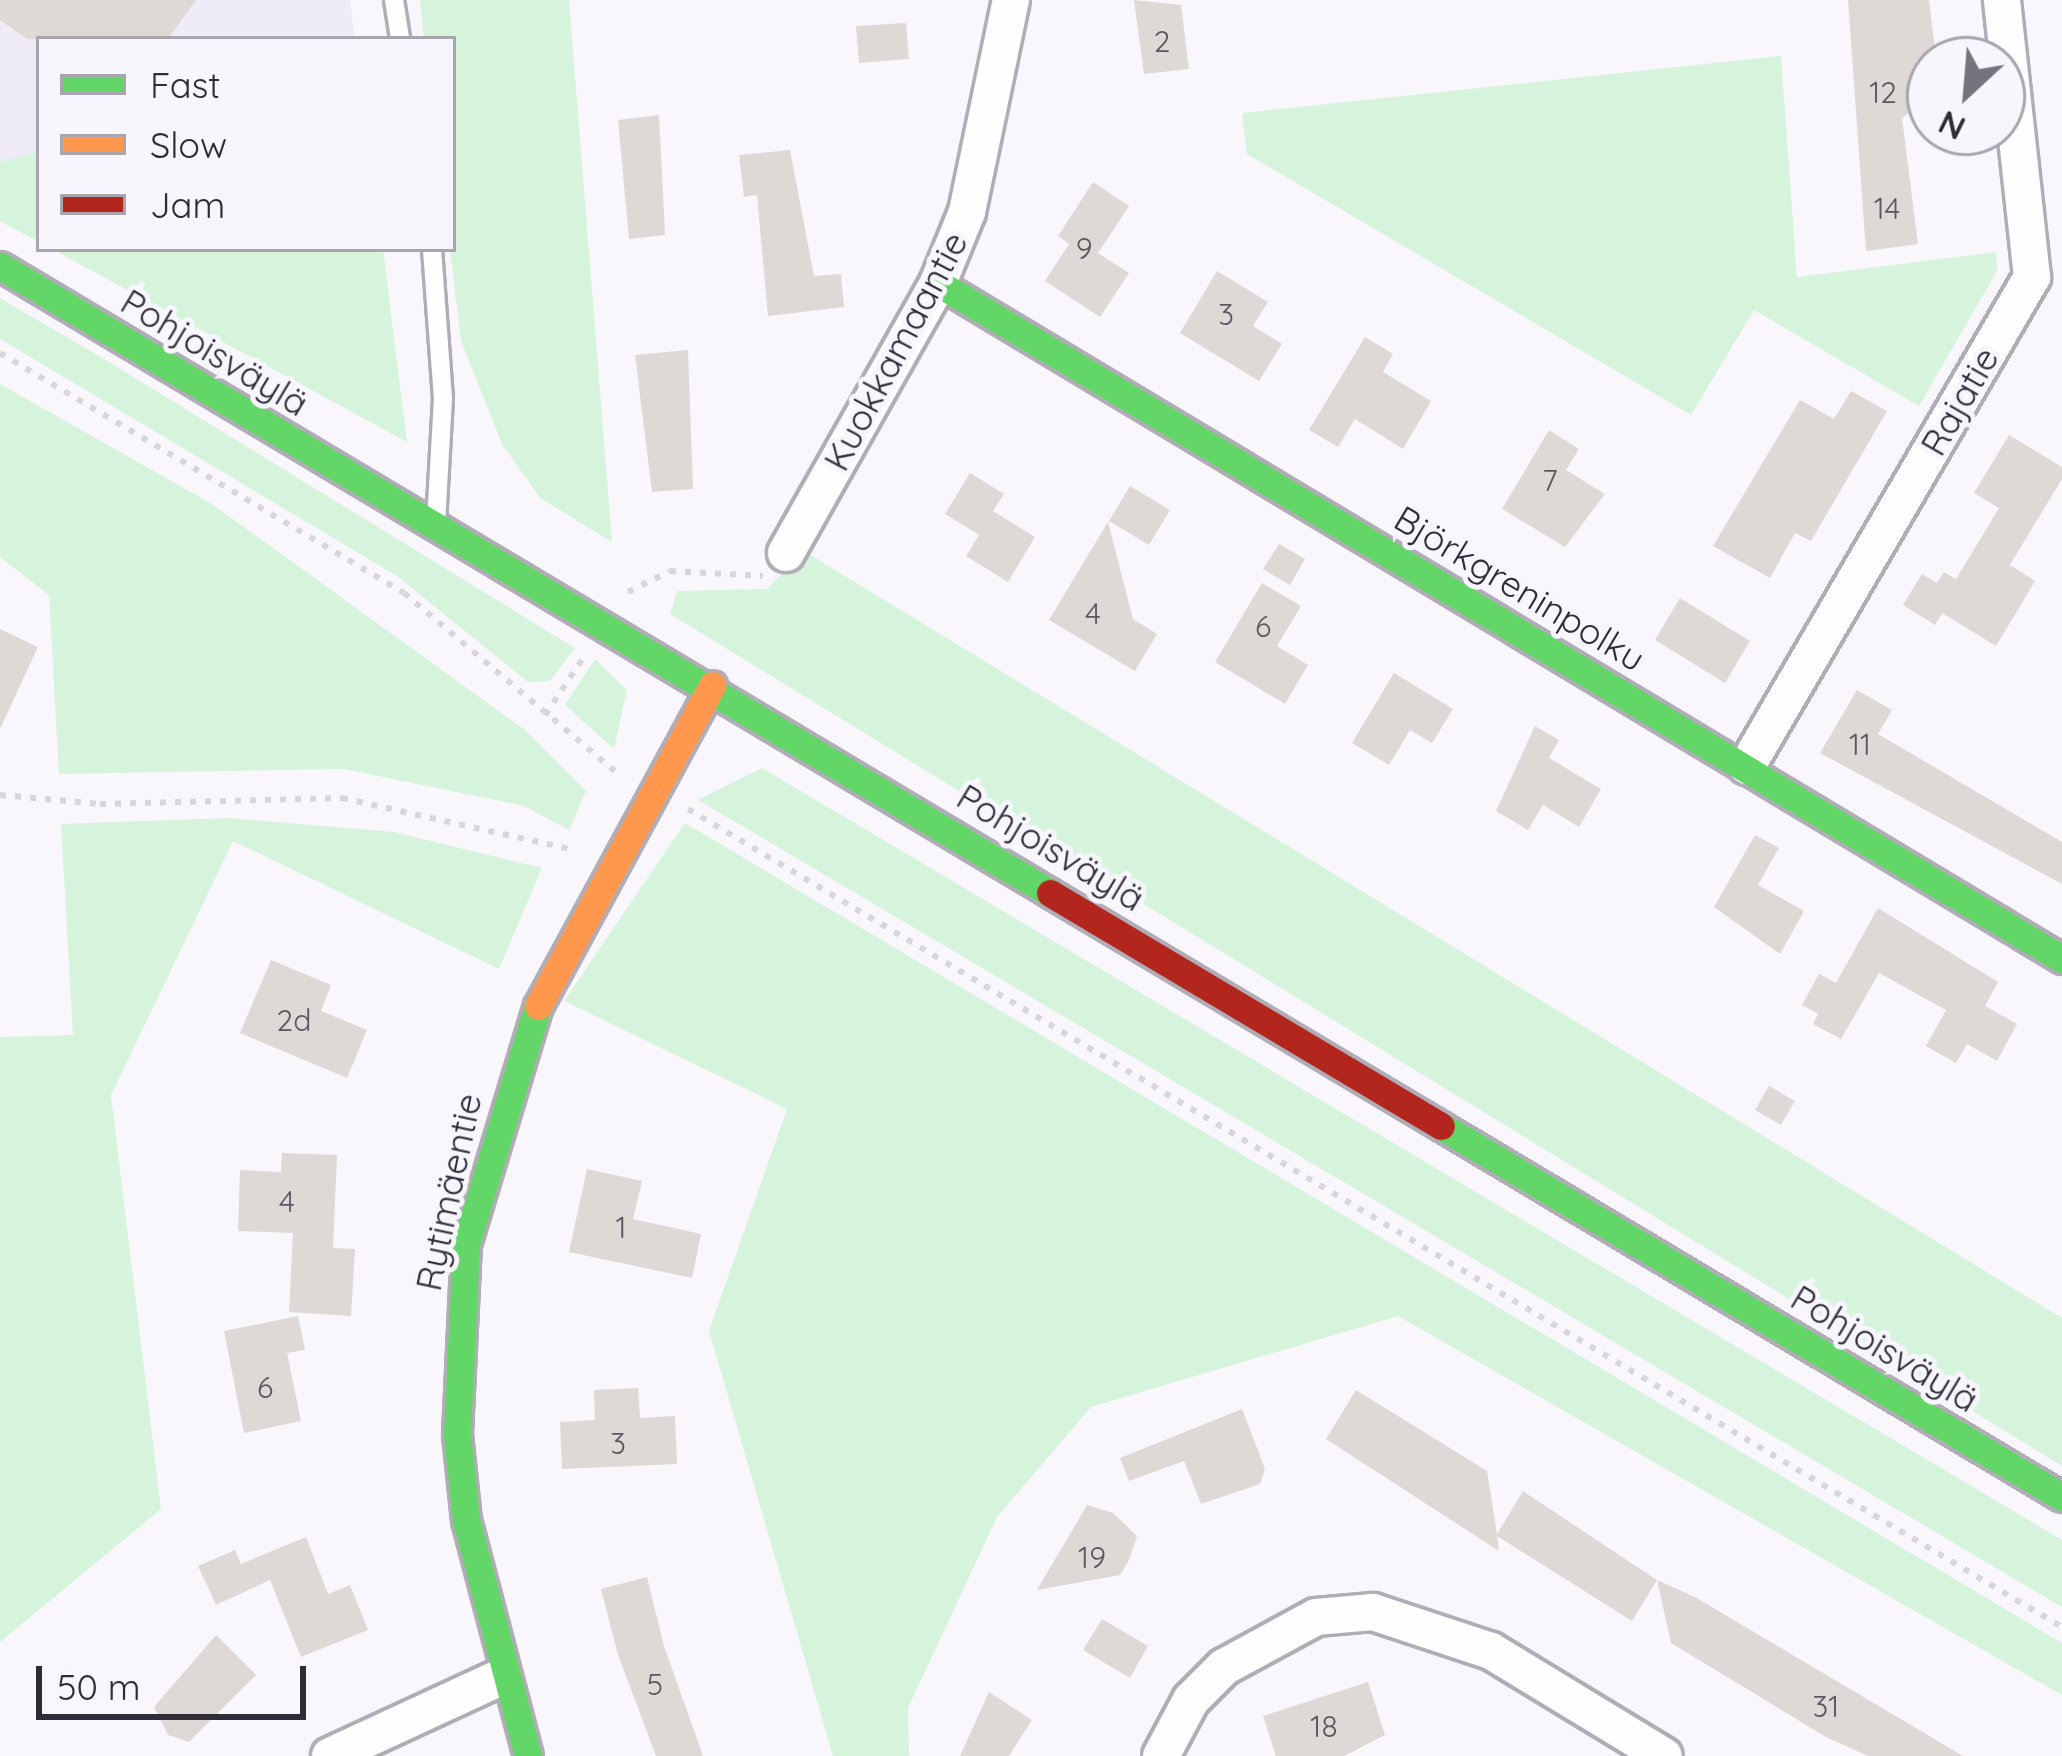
<!DOCTYPE html>
<html>
<head>
<meta charset="utf-8">
<style>
	body { margin:0 }
	#map { position:relative; width:2062px; height:1756px; overflow:hidden; background:#f9f7fc; font-family:Quicksand,sans-serif }
	div>[style] { position:absolute }
	.education>* { inset:0; background:#efecf8 }
	.green>* { inset:0; background:#d6f3dc }
	.building>* { inset:0; background:#ded9d6 }
	.path>* { height:6px; margin-top:-3px; transform-origin:0; background:repeating-linear-gradient(90deg,#d7d7da 0 6px,transparent 0 15px) }
	.roads { filter:drop-shadow(3px 0 #b0adb6) drop-shadow(-3px 0 #b0adb6) drop-shadow(0 3px #b0adb6) drop-shadow(0 -3px #b0adb6) }
	.lane>* { height:18px; margin:-9px; padding:0 9px; transform-origin:9px; border-radius:9px; background:#fefeff }
	.street>* { height:36px; margin:-18px; padding:0 18px; transform-origin:18px; border-radius:18px; background:#fefeff }
	.fast>* { height:27px; margin:-13.5px; padding:0 13.5px; transform-origin:13.5px; border-radius:13.5px; background:#63d668 }
	.slow>* { height:27px; margin:-13.5px; padding:0 13.5px; transform-origin:13.5px; border-radius:13.5px; background:#ff974d }
	.jam>* { height:27px; margin:-13.5px; padding:0 13.5px; transform-origin:13.5px; border-radius:13.5px; background:#b3261e }
	span { translate:-50% -50%; white-space:nowrap; text-align:center; line-height:1.15; -webkit-text-stroke:10px #f8f6fd; paint-order:stroke }
	.number-label { font-size:30px; color:#5b5760 }
	.number-label span { -webkit-text-stroke-width:0 }
	.street-label { font-size:36px; color:#2f2c38 }
	.legend { position:absolute; left:36px; top:36px; width:420px; height:216px; box-sizing:border-box; background:#f8f6fd; border:3px solid #a8a5ae; margin:0; padding:15px 21px; list-style:none; font-size:36px; color:#2f2c38 }
	.legend li { display:flex; align-items:center; gap:24px; height:60px }
	.legend b { width:60px; border:3px solid #a8a5ae }
	.north { position:absolute; left:1906px; top:36px; width:120px; height:120px; box-sizing:border-box; background:#f8f6fd; border:3px solid #a8a5ae; border-radius:50%; rotate:206deg; font-size:33px; font-weight:700; line-height:48px; text-align:center; color:#2f2c38 }
	.north::after { content:''; display:block; margin:auto; width:42px; height:54px; background:#76737d; clip-path:polygon(50% 0,100% 100%,50% 72%,0 100%) }
	.scale { position:absolute; left:36px; top:1666px; width:270px; height:54px; box-sizing:border-box; border:6px solid #2f2c38; border-top:0; padding-left:15px; font-size:36px; line-height:42px; white-space:nowrap; color:#2f2c38; -webkit-text-stroke:9px #f8f6fd; paint-order:stroke }
</style>
</head>
<body>
<div id="map">
	<div class="education">
		<div style="clip-path:polygon(0 0,350px 0,355px 39px,39px 39px,39px 151px,0 162px)"></div>
	</div>
	<div class="green">
		<div style="clip-path:polygon(420px 0,569px 0,612px 542px,540px 498px,502px 444px,461px 341px,450px 249px,453px 39px,424px 39px)"></div>
		<div style="clip-path:polygon(1781px 56px,1797px 277px,1996px 252px,1997px 271px,1919px 406px,1754px 310px,1691px 415px,1247px 154px,1242px 113px)"></div>
		<div style="clip-path:polygon(39px 151px,39px 242px,0 221px,0 162px)"></div>
		<div style="clip-path:polygon(52px 249px,383px 249px,407px 442px)"></div>
		<div style="clip-path:polygon(0 298px,104px 359px,575px 648px,550px 681px,528px 682px,397px 576px,0 339px)"></div>
		<div style="clip-path:polygon(0 384px,212px 504px,525px 730px,586px 791px,569px 830px,524px 806px,344px 769px,59px 774px,49px 595px,0 557px)"></div>
		<div style="clip-path:polygon(804px 551px,2062px 1318px,2062px 1466px,670px 614px,677px 591px,767px 589px)"></div>
		<div style="clip-path:polygon(595px 659px,627px 690px,614px 749px,565px 705px)"></div>
		<div style="clip-path:polygon(762px 768px,2062px 1540px,2062px 1607px,698px 800px)"></div>
		<div style="clip-path:polygon(228px 818px,394px 832px,542px 868px,499px 969px,233px 841px,111px 1095px,161px 1509px,0 1642px,0 1037px,73px 1035px,61px 824px)"></div>
		<div style="clip-path:polygon(685px 823px,2062px 1643px,2062px 1695px,1398px 1316px,1091px 1407px,997px 1517px,908px 1708px,909px 1756px,833px 1756px,709px 1331px,787px 1109px,564px 1001px)"></div>
	</div>
	<div class="building">
		<div style="clip-path:polygon(0 0,196px 0,168px 39px,27px 39px,0 20px)"></div>
		<div style="clip-path:polygon(1134px 0,1181px 5px,1189px 69px,1144px 74px)"></div>
		<div style="clip-path:polygon(1848px 0,1929px 0,1936px 60px,1930px 76px,1913px 78px,1917px 107px,1902px 118px,1918px 244px,1866px 251px)"></div>
		<div style="clip-path:polygon(906px 23px,909px 59px,859px 63px,856px 26px)"></div>
		<div style="clip-path:polygon(659px 115px,665px 235px,629px 239px,618px 120px)"></div>
		<div style="clip-path:polygon(790px 150px,814px 276px,841px 274px,844px 307px,768px 316px,757px 195px,744px 197px,739px 155px)"></div>
		<div style="clip-path:polygon(1093px 182px,1129px 206px,1098px 253px,1129px 273px,1100px 317px,1045px 281px,1069px 244px,1058px 236px)"></div>
		<div style="clip-path:polygon(1217px 271px,1268px 302px,1253px 326px,1282px 344px,1259px 381px,1180px 333px)"></div>
		<div style="clip-path:polygon(1365px 337px,1393px 354px,1383px 372px,1431px 401px,1403px 449px,1355px 419px,1338px 447px,1309px 430px)"></div>
		<div style="clip-path:polygon(688px 350px,693px 489px,652px 492px,635px 355px)"></div>
		<div style="clip-path:polygon(1851px 391px,1887px 411px,1811px 541px,1795px 533px,1770px 578px,1713px 546px,1800px 400px,1834px 419px)"></div>
		<div style="clip-path:polygon(1549px 430px,1579px 449px,1566px 470px,1605px 494px,1565px 547px,1502px 509px)"></div>
		<div style="clip-path:polygon(2009px 435px,2062px 467px,2062px 479px,2010px 565px,2035px 581px,1996px 646px,1942px 613px,1935px 625px,1903px 605px,1922px 574px,1937px 583px,1944px 572px,1956px 579px,1999px 508px,1974px 493px)"></div>
		<div style="clip-path:polygon(970px 473px,1004px 494px,993px 511px,1035px 537px,1008px 582px,966px 556px,979px 535px,945px 514px)"></div>
		<div style="clip-path:polygon(1130px 486px,1170px 510px,1149px 545px,1109px 521px)"></div>
		<div style="clip-path:polygon(1108px 522px,1133px 619px,1157px 634px,1135px 671px,1049px 620px)"></div>
		<div style="clip-path:polygon(1279px 544px,1305px 559px,1290px 585px,1263px 569px)"></div>
		<div style="clip-path:polygon(1262px 583px,1301px 606px,1277px 646px,1308px 665px,1285px 704px,1215px 662px)"></div>
		<div style="clip-path:polygon(1680px 598px,1750px 641px,1725px 683px,1655px 640px)"></div>
		<div style="clip-path:polygon(0 629px,38px 647px,0 729px)"></div>
		<div style="clip-path:polygon(1394px 673px,1453px 709px,1432px 743px,1410px 730px,1389px 765px,1352px 743px)"></div>
		<div style="clip-path:polygon(1857px 690px,1892px 710px,1878px 734px,2062px 842px,2062px 884px,1820px 753px)"></div>
		<div style="clip-path:polygon(1535px 726px,1559px 740px,1549px 758px,1601px 789px,1579px 827px,1543px 805px,1528px 830px,1496px 811px)"></div>
		<div style="clip-path:polygon(1755px 835px,1779px 848px,1758px 885px,1804px 911px,1780px 954px,1714px 907px)"></div>
		<div style="clip-path:polygon(1878px 908px,1998px 982px,1985px 1006px,2017px 1024px,1997px 1061px,1967px 1044px,1956px 1063px,1926px 1046px,1946px 1010px,1879px 973px,1841px 1039px,1813px 1024px,1818px 1014px,1802px 1005px,1819px 974px,1836px 983px)"></div>
		<div style="clip-path:polygon(271px 960px,331px 985px,321px 1011px,367px 1030px,347px 1078px,240px 1033px)"></div>
		<div style="clip-path:polygon(1769px 1086px,1795px 1101px,1781px 1125px,1755px 1110px)"></div>
		<div style="clip-path:polygon(282px 1153px,337px 1155px,333px 1248px,355px 1249px,351px 1316px,289px 1312px,293px 1233px,238px 1231px,240px 1170px,281px 1172px)"></div>
		<div style="clip-path:polygon(587px 1169px,642px 1181px,633px 1219px,701px 1234px,692px 1278px,569px 1252px)"></div>
		<div style="clip-path:polygon(298px 1316px,305px 1350px,287px 1353px,301px 1421px,244px 1433px,224px 1331px)"></div>
		<div style="clip-path:polygon(638px 1388px,640px 1418px,675px 1416px,677px 1464px,562px 1469px,560px 1422px,595px 1420px,594px 1390px)"></div>
		<div style="clip-path:polygon(1356px 1390px,1487px 1471px,1497px 1534px,1523px 1491px,1657px 1580px,1632px 1621px,1497px 1536px,1499px 1551px,1326px 1439px)"></div>
		<div style="clip-path:polygon(1242px 1409px,1265px 1469px,1260px 1484px,1201px 1504px,1184px 1461px,1129px 1481px,1120px 1458px)"></div>
		<div style="clip-path:polygon(1087px 1505px,1113px 1513px,1137px 1536px,1129px 1560px,1120px 1575px,1037px 1590px)"></div>
		<div style="clip-path:polygon(306px 1537px,328px 1594px,350px 1585px,368px 1630px,301px 1657px,270px 1580px,216px 1605px,198px 1566px,235px 1550px,241px 1564px)"></div>
		<div style="clip-path:polygon(647px 1577px,664px 1646px,703px 1756px,656px 1756px,618px 1655px,601px 1589px)"></div>
		<div style="clip-path:polygon(1657px 1580px,1695px 1597px,1963px 1756px,1868px 1756px,1826px 1737px,1671px 1643px)"></div>
		<div style="clip-path:polygon(1102px 1619px,1148px 1646px,1130px 1678px,1083px 1650px)"></div>
		<div style="clip-path:polygon(216px 1635px,256px 1675px,189px 1742px,168px 1735px,154px 1707px)"></div>
		<div style="clip-path:polygon(1368px 1682px,1385px 1735px,1344px 1756px,1276px 1756px,1263px 1716px)"></div>
		<div style="clip-path:polygon(989px 1692px,1032px 1720px,1009px 1756px,960px 1756px)"></div>
	</div>
	<div class="path">
		<div style="left:0;top:353px;width:470px;rotate:30.7deg"></div>
		<div style="left:404px;top:593px;width:276px;rotate:40.2deg"></div>
		<div style="left:628px;top:592px;width:47px;rotate:-26.6deg"></div>
		<div style="left:670px;top:571px;width:93px;rotate:3.1deg"></div>
		<div style="left:545px;top:715px;width:69px;rotate:-56.3deg"></div>
		<div style="left:0;top:795px;width:100px;rotate:5.1deg"></div>
		<div style="left:100px;top:804px;width:242px;rotate:-1.4deg"></div>
		<div style="left:342px;top:798px;width:239px;rotate:12.6deg"></div>
		<div style="left:688px;top:809px;width:1599px;rotate:30.77deg"></div>
	</div>
	<div class="roads">
		<div class="lane">
			<div style="left:394px;top:0;width:39px;rotate:81deg"></div>
			<div style="left:432px;top:249px;width:149px;rotate:85.8deg"></div>
			<div style="left:443px;top:398px;width:125px;rotate:93.2deg"></div>
		</div>
		<div class="street">
			<div style="left:786px;top:553px;width:310px;rotate:-60.6deg"></div>
			<div style="left:938px;top:283px;width:77px;rotate:-67.8deg"></div>
			<div style="left:967px;top:212px;width:217px;rotate:-78.3deg"></div>
			<div style="left:1747px;top:766px;width:566px;rotate:-59.77deg"></div>
			<div style="left:2032px;top:277px;width:279px;rotate:-96.2deg"></div>
			<div style="left:330px;top:1756px;width:188px;rotate:-24.8deg"></div>
			<div style="left:1161px;top:1756px;width:64px;rotate:-61.8deg"></div>
			<div style="left:1191px;top:1700px;width:47px;rotate:-45deg"></div>
			<div style="left:1224px;top:1667px;width:105px;rotate:-28.5deg"></div>
			<div style="left:1316px;top:1617px;width:57px;rotate:-5deg"></div>
			<div style="left:1373px;top:1612px;width:124px;rotate:18.3deg"></div>
			<div style="left:1491px;top:1651px;width:202px;rotate:31.3deg"></div>
		</div>
		<div class="fast">
			<div style="left:0;top:266px;width:1223px;rotate:30.84deg"></div>
			<div style="left:938px;top:283px;width:1312px;rotate:31.02deg"></div>
			<div style="left:1441px;top:1126px;width:723px;rotate:30.86deg"></div>
			<div style="left:528px;top:1756px;width:244px;rotate:-104.7deg"></div>
			<div style="left:466px;top:1520px;width:86px;rotate:-96deg"></div>
			<div style="left:457px;top:1434px;width:190px;rotate:-87.3deg"></div>
			<div style="left:466px;top:1244px;width:249px;rotate:-73.2deg"></div>
		</div>
		<div class="slow">
			<div style="left:538px;top:1006px;width:365px;rotate:-61.5deg"></div>
		</div>
		<div class="jam">
			<div style="left:1050px;top:893px;width:455px;rotate:30.8deg"></div>
		</div>
	</div>
	<div class="number-label">
		<span style="left:1162px;top:41px">2</span>
		<span style="left:1883px;top:92px">12</span>
		<span style="left:1887px;top:208px">14</span>
		<span style="left:1084px;top:248px">9</span>
		<span style="left:1226px;top:314px">3</span>
		<span style="left:1550px;top:480px">7</span>
		<span style="left:1093px;top:613px">4</span>
		<span style="left:1263px;top:626px">6</span>
		<span style="left:1860px;top:744px">11</span>
		<span style="left:294px;top:1020px">2d</span>
		<span style="left:287px;top:1201px">4</span>
		<span style="left:621px;top:1227px">1</span>
		<span style="left:265px;top:1387px">6</span>
		<span style="left:618px;top:1443px">3</span>
		<span style="left:1092px;top:1557px">19</span>
		<span style="left:655px;top:1684px">5</span>
		<span style="left:1826px;top:1706px">31</span>
		<span style="left:1324px;top:1726px">18</span>
	</div>
	<div class="street-label">
		<span style="left:895px;top:351px;rotate:-62deg">Kuokkamaantie</span>
		<span style="left:215px;top:352px;rotate:31deg">Pohjoisväylä</span>
		<span style="left:1959px;top:401px;rotate:-60deg">Rajatie</span>
		<span style="left:1520px;top:588px;rotate:31deg">Björkgreninpolku</span>
		<span style="left:1051px;top:847px;rotate:31deg">Pohjoisväylä</span>
		<span style="left:448px;top:1192px;rotate:-78deg">Rytimäentie</span>
		<span style="left:1885px;top:1348px;rotate:31deg">Pohjoisväylä</span>
	</div>
	<ul class="legend">
	<li><b style="height:15px;background:#63d668"></b>Fast</li>
	<li><b style="height:15px;background:#ff974d"></b>Slow</li>
	<li><b style="height:15px;background:#b3261e"></b>Jam</li>
	</ul>
	<div class="north">N</div>
	<div class="scale">50 m</div>
</div>
</body>
</html>
